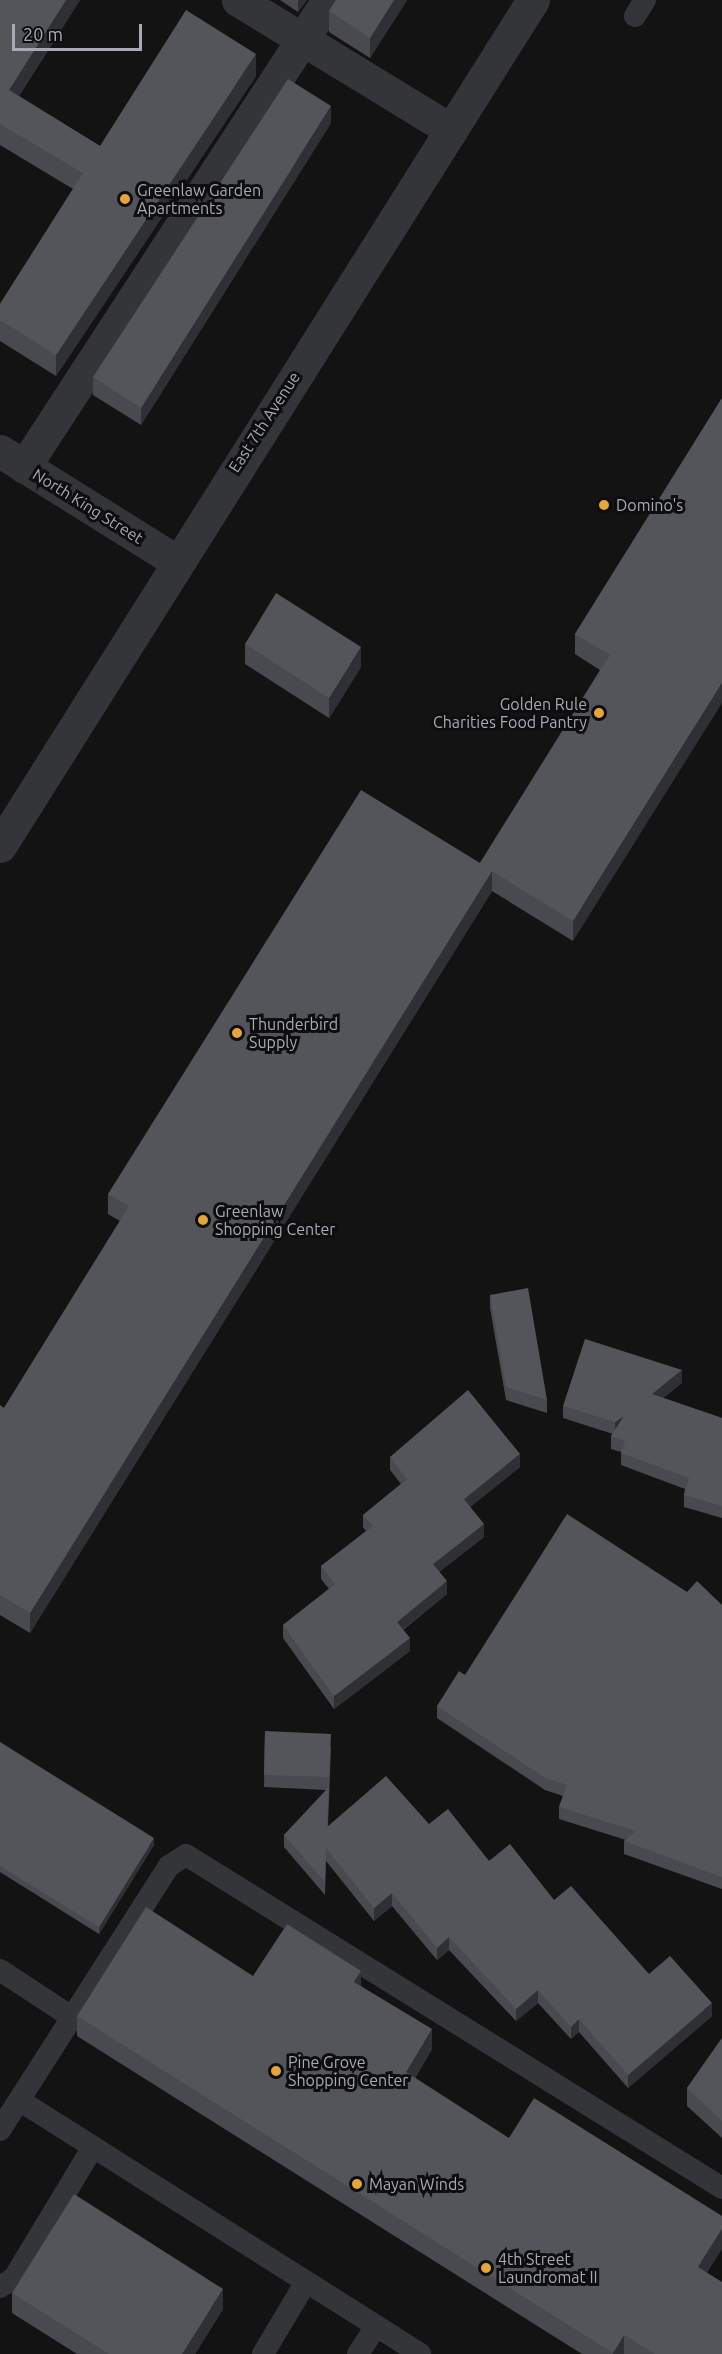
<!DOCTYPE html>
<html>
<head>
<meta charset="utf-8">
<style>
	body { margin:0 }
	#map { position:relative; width:722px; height:2354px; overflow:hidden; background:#131314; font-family:Ubuntu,sans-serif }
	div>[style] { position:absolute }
	.service>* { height:22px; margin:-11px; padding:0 11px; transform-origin:11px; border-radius:11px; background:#343539 }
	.minor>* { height:33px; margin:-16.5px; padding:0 16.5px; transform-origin:16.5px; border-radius:16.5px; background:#343539 }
	.wall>* { inset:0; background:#494a4f }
	.shaded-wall>* { inset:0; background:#2f3033 }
	.building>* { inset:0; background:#53555a }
	.dots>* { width:16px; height:16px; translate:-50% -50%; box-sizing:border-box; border:3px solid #0e0e0f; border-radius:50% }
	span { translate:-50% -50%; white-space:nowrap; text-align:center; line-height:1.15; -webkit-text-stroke:6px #0e0e0f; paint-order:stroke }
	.poi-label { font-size:16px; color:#a6aab4 }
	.left { translate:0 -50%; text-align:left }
	.right { translate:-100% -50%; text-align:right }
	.street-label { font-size:16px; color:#a6aab4 }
	.scale { position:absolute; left:12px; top:24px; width:130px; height:27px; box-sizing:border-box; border:3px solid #a6aab4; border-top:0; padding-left:8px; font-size:18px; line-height:21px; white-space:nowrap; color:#a6aab4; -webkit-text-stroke:4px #0e0e0f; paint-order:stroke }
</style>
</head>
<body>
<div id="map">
	<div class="service">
		<div style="left:635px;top:16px;width:19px;rotate:-58deg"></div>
		<div style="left:0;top:1970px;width:91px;rotate:33.3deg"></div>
		<div style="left:22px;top:2102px;width:471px;rotate:32.3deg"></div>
		<div style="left:0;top:2130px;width:313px;rotate:-57.4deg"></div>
		<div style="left:169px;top:1866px;width:20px;rotate:-33deg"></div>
		<div style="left:186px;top:1855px;width:631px;rotate:31.85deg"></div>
		<div style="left:0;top:2287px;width:17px;rotate:-33deg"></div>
		<div style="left:14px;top:2278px;width:153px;rotate:-58.9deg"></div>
		<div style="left:263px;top:2354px;width:84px;rotate:-59.2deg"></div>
		<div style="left:358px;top:2354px;width:33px;rotate:-57deg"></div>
	</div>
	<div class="minor">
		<div style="left:238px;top:0;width:250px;rotate:31.4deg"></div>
		<div style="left:0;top:451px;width:208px;rotate:32deg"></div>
		<div style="left:24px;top:467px;width:557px;rotate:-56.94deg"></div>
		<div style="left:0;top:846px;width:1000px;rotate:-57.79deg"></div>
	</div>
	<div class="wall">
		<div style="clip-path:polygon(0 0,80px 0,19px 96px,100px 146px,256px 76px,56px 376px,0 341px,0 304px,73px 189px,0 145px)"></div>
		<div style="clip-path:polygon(280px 0,307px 0,298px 12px)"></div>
		<div style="clip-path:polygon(336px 0,407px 0,370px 58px,329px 32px,329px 11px)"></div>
		<div style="clip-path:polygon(331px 123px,141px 425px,93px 395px,93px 377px)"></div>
		<div style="clip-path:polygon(722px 398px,573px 941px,492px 891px,30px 1633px,0 1615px,0 1405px,4px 1408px,120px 1221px,108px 1214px,108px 1194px,480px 863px,600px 670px,575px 654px,575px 634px)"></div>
		<div style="clip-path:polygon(245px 644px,361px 667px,329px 718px,245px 664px)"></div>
		<div style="clip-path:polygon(490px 1295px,547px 1400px,547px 1413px,506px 1400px,490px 1308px)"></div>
		<div style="clip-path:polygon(682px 1383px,663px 1398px,722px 1418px,722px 1518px,684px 1507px,684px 1495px,685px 1489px,621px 1465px,621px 1452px,611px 1449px,611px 1436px,613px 1434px,563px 1418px,563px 1406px)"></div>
		<div style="clip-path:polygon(390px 1457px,520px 1467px,470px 1507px,484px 1537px,439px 1572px,447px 1594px,403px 1630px,410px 1651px,334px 1709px,283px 1638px,283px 1625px,329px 1589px,321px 1579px,321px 1566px,366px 1531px,363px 1527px,363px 1515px,401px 1484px,390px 1470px)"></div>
		<div style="clip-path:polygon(687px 1592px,722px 1605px,722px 1889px,624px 1854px,624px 1841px,626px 1840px,559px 1819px,559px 1807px,563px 1796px,545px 1790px,437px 1718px,437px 1706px,465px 1675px)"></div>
		<div style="clip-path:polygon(265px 1731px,331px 1747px,328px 1826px,429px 1824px,554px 1900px,649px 1974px,712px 2016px,628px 2088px,579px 2032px,571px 2039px,538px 2003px,516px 2021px,449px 1950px,437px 1960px,392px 1906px,374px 1921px,326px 1861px,325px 1895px,284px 1847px,284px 1835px,326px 1790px,264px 1787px)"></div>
		<div style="clip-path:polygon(0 1742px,154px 1845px,99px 1934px,0 1872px)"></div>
		<div style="clip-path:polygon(253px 1976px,361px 1986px,432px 2049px,415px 2078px,707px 2273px,722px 2354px,582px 2354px,77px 2036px,77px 2016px)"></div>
		<div style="clip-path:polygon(722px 2038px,722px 2138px,687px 2106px,687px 2088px)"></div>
		<div style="clip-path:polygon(12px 2293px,223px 2309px,195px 2354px,77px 2354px,12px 2313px)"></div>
	</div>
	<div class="shaded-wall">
		<div style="clip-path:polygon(66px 0,80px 0,9px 111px,9px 90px)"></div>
		<div style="clip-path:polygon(298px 0,307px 0,298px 12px)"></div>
		<div style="clip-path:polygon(394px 0,407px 0,370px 58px,370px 38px)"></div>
		<div style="clip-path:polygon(256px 54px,256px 76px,56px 376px,56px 355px)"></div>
		<div style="clip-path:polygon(331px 106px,331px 123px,141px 425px,141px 408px)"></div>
		<div style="clip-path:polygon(361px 647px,361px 667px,329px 718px,329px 698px)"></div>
		<div style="clip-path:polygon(722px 683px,722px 703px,573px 941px,573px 921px)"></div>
		<div style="clip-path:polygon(492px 871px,492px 891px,30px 1633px,30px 1613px)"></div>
		<div style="clip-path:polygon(682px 1370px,682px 1383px,652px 1406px,652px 1394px)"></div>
		<div style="clip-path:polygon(624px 1416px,615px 1434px,615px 1422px)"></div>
		<div style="clip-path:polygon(520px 1454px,520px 1467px,464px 1512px,464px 1499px)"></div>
		<div style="clip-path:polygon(484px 1524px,484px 1537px,433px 1577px,433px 1564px)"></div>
		<div style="clip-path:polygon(447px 1581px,447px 1594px,397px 1634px,397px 1622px)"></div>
		<div style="clip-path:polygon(410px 1638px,410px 1651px,334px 1709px,334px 1696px)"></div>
		<div style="clip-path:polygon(154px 1838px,154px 1845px,99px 1934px,99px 1927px)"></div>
		<div style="clip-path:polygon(392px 1893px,392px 1906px,374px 1921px,374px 1908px)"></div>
		<div style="clip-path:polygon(449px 1937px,449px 1950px,437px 1960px,437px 1948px)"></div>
		<div style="clip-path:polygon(361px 1971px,361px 1991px,354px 1982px)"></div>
		<div style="clip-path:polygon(538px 1990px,538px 2003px,516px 2021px,516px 2009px)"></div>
		<div style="clip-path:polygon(712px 2003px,712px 2016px,628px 2088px,628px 2075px)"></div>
		<div style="clip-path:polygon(579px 2019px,579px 2032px,571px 2039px,571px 2027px)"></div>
		<div style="clip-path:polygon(432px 2029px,432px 2049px,406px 2092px,406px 2072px)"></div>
		<div style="clip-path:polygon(722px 2229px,722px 2249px,698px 2287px,698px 2267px)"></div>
		<div style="clip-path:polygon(223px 2289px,223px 2309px,195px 2354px,182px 2354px)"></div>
		<div style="clip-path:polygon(624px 2335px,624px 2354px,613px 2354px,613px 2353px)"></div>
	</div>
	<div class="building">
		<div style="clip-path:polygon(0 0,66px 0,9px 90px,100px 146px,186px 10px,256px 54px,56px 355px,0 320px,0 304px,83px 173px,0 124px)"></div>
		<div style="clip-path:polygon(336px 0,394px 0,370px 38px,329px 11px)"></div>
		<div style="clip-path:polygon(288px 79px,331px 106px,141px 408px,93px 377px)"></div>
		<div style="clip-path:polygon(722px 398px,722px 683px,573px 921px,492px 871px,30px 1613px,0 1595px,0 1405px,4px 1408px,129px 1206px,108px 1194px,361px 790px,480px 863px,610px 655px,575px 634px)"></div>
		<div style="clip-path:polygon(276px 593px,361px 647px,329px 698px,245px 644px)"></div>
		<div style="clip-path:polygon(528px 1288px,547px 1400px,506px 1387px,490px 1295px)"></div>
		<div style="clip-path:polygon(585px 1339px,682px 1370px,652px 1394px,722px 1418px,722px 1506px,684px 1495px,689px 1478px,621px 1453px,625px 1441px,611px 1436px,624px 1416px,615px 1422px,563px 1406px)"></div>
		<div style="clip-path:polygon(468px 1390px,520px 1454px,464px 1499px,484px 1524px,433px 1564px,447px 1581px,397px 1622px,410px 1638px,334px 1696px,283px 1625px,335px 1584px,321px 1566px,373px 1526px,363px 1515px,407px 1479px,390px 1457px)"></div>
		<div style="clip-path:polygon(567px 1514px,687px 1592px,697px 1581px,722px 1605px,722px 1877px,624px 1841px,636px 1831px,559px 1807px,567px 1785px,545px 1778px,437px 1706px,459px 1671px,465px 1675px)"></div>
		<div style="clip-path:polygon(265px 1731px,331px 1734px,329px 1777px,264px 1775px)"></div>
		<div style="clip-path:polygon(0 1742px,154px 1838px,99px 1927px,0 1866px)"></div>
		<div style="clip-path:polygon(386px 1776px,429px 1824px,448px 1809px,489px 1861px,510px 1844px,554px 1900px,571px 1886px,649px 1974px,670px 1956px,712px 2003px,628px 2075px,579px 2019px,571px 2027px,538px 1990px,516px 2009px,449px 1937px,437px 1948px,392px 1893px,374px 1908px,326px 1848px,325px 1882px,284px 1835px,329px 1787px,327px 1827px)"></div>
		<div style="clip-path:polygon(146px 1907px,253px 1976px,287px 1924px,361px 1971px,354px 1982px,432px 2029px,406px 2072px,509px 2138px,534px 2098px,722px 2216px,722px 2229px,698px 2267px,722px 2282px,722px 2354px,655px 2354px,624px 2335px,613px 2353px,77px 2016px)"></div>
		<div style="clip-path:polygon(722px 2038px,722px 2121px,687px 2088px)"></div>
		<div style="clip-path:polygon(74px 2194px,223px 2289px,182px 2354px,109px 2354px,12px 2293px)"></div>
	</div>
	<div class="dots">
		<div style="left:125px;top:199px;background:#e3a53c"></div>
		<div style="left:604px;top:505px;background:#e3a53c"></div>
		<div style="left:599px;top:713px;background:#e3a53c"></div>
		<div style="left:237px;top:1033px;background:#e3a53c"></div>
		<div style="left:203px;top:1220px;background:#e3a53c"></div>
		<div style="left:276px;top:2071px;background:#e3a53c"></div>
		<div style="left:357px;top:2184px;background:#e3a53c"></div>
		<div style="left:486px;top:2268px;background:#e3a53c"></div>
	</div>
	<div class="poi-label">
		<span class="left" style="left:137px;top:199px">Greenlaw Garden<br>Apartments</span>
		<span class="left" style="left:616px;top:505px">Domino's</span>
		<span class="right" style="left:587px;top:713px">Golden Rule<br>Charities Food Pantry</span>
		<span class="left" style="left:249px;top:1033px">Thunderbird<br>Supply</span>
		<span class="left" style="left:215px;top:1220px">Greenlaw<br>Shopping Center</span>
		<span class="left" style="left:288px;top:2071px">Pine Grove<br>Shopping Center</span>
		<span class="left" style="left:369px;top:2184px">Mayan Winds</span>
		<span class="left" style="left:498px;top:2268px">4th Street<br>Laundromat II</span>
	</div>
	<div class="street-label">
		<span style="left:264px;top:422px;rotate:-57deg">East 7th Avenue</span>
		<span style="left:88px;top:506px;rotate:32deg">North King Street</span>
	</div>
	<div class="scale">20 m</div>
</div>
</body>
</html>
